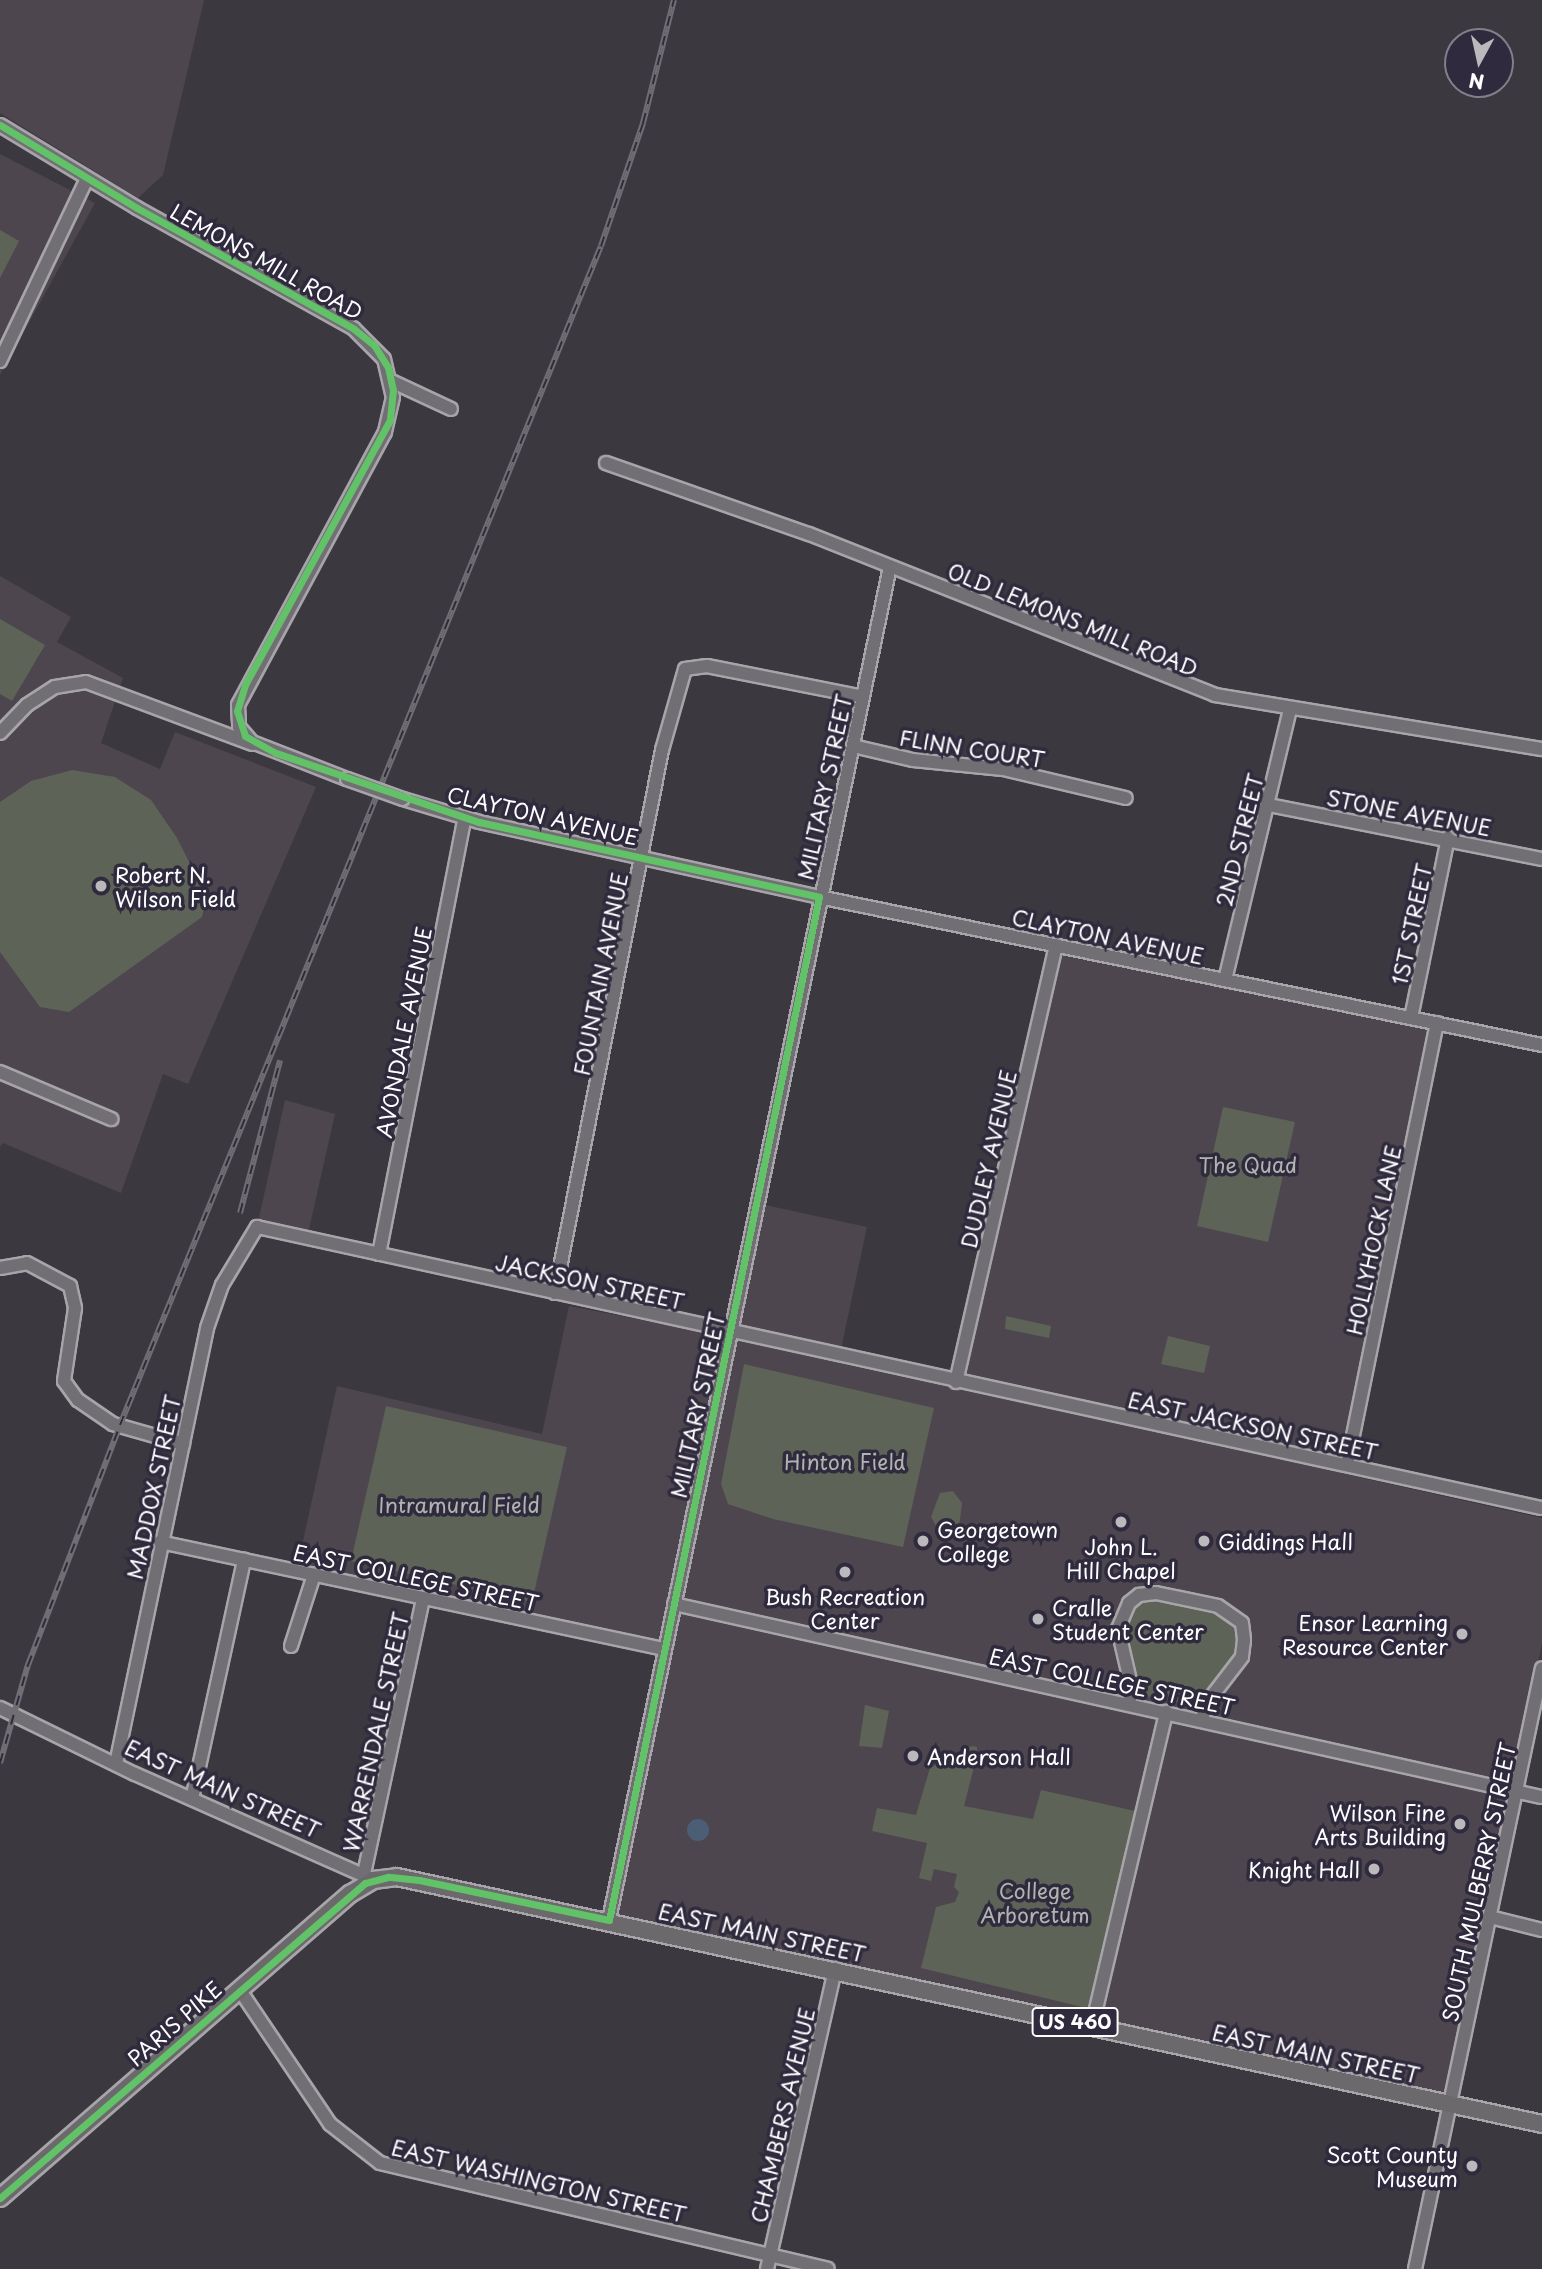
<!DOCTYPE html>
<html>
<head>
<meta charset="utf-8">
<style>
	body { margin:0 }
	#map { position:relative; width:1542px; height:2269px; overflow:hidden; background:#3c3840; font-family:"Playpen Sans",sans-serif }
	div>[style] { position:absolute }
	.built>* { inset:0; background:#4d464e }
	.green>* { inset:0; background:#5e6358 }
	.water>* { inset:0; background:#4c5e75 }
	.round { border-radius:50% }
	.roads { filter:drop-shadow(2px 0 #a7a5a9) drop-shadow(-2px 0 #a7a5a9) drop-shadow(0 2px #a7a5a9) drop-shadow(0 -2px #a7a5a9) }
	.minor>* { height:12px; margin:-6px; padding:0 6px; transform-origin:6px; border-radius:6px; background:#716f74 }
	.major>* { height:16px; margin:-8px; padding:0 8px; transform-origin:8px; border-radius:8px; background:#6c696c }
	.rail>* { height:6px; margin-top:-3px; transform-origin:0; background:repeating-linear-gradient(90deg,#2f2a3d 0 10px,#706e73 0 20px); box-sizing:border-box; border-block:2px solid #706e73 }
	.bridges { filter:drop-shadow(2px 0 #a7a5a9) drop-shadow(-2px 0 #a7a5a9) drop-shadow(0 2px #a7a5a9) drop-shadow(0 -2px #a7a5a9) }
	.minor-bridge>* { height:12px; margin:-6px; padding:0 6px; transform-origin:6px; border-radius:6px; background:#716f74 }
	.cycleway>* { height:7px; margin:-3.5px; padding:0 3.5px; transform-origin:3.5px; border-radius:3.5px; background:#61c268 }
	.dots>* { width:19px; height:19px; translate:-50% -50%; box-sizing:border-box; border:4px solid #2f2a3d; border-radius:50% }
	span { translate:-50% -50%; white-space:nowrap; text-align:center; line-height:1.15; -webkit-text-stroke:7px #2f2a3d; paint-order:stroke }
	.shield-label span { padding:2px 5px; background:#2f2a3d; border:2px solid; border-radius:5px; -webkit-text-stroke-width:0 }
	.shield-label { font-size:19px; color:#fff; font-weight:700 }
	.street-label { font-size:21px; color:#fff }
	.poi-label { font-size:21px; color:#fff }
	.left { translate:0 -50%; text-align:left }
	.right { translate:-100% -50%; text-align:right }
	.park-label { font-size:21px; color:#b1b4ae }
	.north { position:absolute; left:1444px; top:28px; width:70px; height:70px; box-sizing:border-box; background:#2f2a3d; border:2px solid #827f8b; border-radius:50%; rotate:188deg; font-size:19px; font-weight:700; line-height:28px; text-align:center; color:#fff }
	.north::after { content:''; display:block; margin:auto; width:24px; height:32px; background:#bbb9bc; clip-path:polygon(50% 0,100% 100%,50% 72%,0 100%) }
</style>
</head>
<body>
<div id="map">
	<div class="built">
		<div style="clip-path:polygon(0 0,204px 0,163px 175px,138px 198px,0 113px)"></div>
		<div style="clip-path:polygon(0 154px,95px 203px,0 375px)"></div>
		<div style="clip-path:polygon(0 576px,71px 617px,57px 642px,123px 678px,101px 743px,160px 769px,175px 732px,316px 787px,188px 1084px,163px 1074px,121px 1193px,3px 1143px,0 1147px)"></div>
		<div style="clip-path:polygon(1057px 951px,1433px 1028px,1340px 1473px,1542px 1518px,1542px 1643px,1450px 2096px,615px 1916px,671px 1643px,298px 1564px,337px 1386px,542px 1434px,569px 1306px,736px 1338px,765px 1205px,867px 1227px,838px 1363px,958px 1389px)"></div>
		<div style="clip-path:polygon(285px 1100px,335px 1114px,307px 1238px,257px 1227px)"></div>
	</div>
	<div class="green">
		<div style="clip-path:polygon(0 230px,19px 241px,0 278px)"></div>
		<div style="clip-path:polygon(0 619px,45px 645px,12px 701px,0 694px)"></div>
		<div style="clip-path:polygon(72px 770px,115px 777px,151px 800px,177px 838px,207px 897px,202px 917px,69px 1012px,40px 1007px,0 952px,0 802px,31px 781px)"></div>
		<div style="clip-path:polygon(1223px 1107px,1295px 1122px,1268px 1242px,1197px 1226px)"></div>
		<div style="clip-path:polygon(1006px 1316px,1051px 1326px,1049px 1338px,1005px 1329px)"></div>
		<div style="clip-path:polygon(1168px 1336px,1210px 1346px,1204px 1373px,1161px 1364px)"></div>
		<div style="clip-path:polygon(744px 1364px,934px 1408px,903px 1547px,773px 1519px,728px 1504px,721px 1484px)"></div>
		<div style="clip-path:polygon(386px 1406px,567px 1447px,532px 1602px,351px 1561px)"></div>
		<div style="clip-path:polygon(953px 1491px,962px 1503px,959px 1527px,950px 1534px,939px 1531px,931px 1517px,940px 1493px)"></div>
		<div style="clip-path:polygon(1149px 1598px,1221px 1613px,1237px 1626px,1238px 1653px,1230px 1668px,1195px 1706px,1140px 1695px,1127px 1656px,1125px 1623px,1132px 1607px)"></div>
		<div style="clip-path:polygon(865px 1705px,889px 1711px,882px 1748px,859px 1746px)"></div>
		<div style="clip-path:polygon(972px 1746px,977px 1747px,977px 1755px,964px 1806px,1033px 1819px,1041px 1790px,1135px 1811px,1090px 2003px,1086px 2008px,921px 1968px,936px 1907px,955px 1902px,959px 1892px,954px 1887px,957px 1874px,934px 1869px,931px 1881px,919px 1878px,927px 1843px,872px 1831px,877px 1808px,916px 1815px,930px 1768px)"></div>
	</div>
	<div class="water">
		<div class="round" style="left:687px;top:1819px;width:22px;height:22px"></div>
	</div>
	<div class="roads">
		<div class="minor">
			<div style="left:0;top:125px;width:160px;rotate:31.2deg"></div>
			<div style="left:137px;top:208px;width:248px;rotate:29.1deg"></div>
			<div style="left:354px;top:329px;width:42px;rotate:45deg"></div>
			<div style="left:384px;top:359px;width:39px;rotate:77deg"></div>
			<div style="left:393px;top:397px;width:36px;rotate:103deg"></div>
			<div style="left:385px;top:432px;width:310px;rotate:118.3deg"></div>
			<div style="left:238px;top:705px;width:22px;rotate:87deg"></div>
			<div style="left:239px;top:727px;width:20px;rotate:49deg"></div>
			<div style="left:252px;top:742px;width:102px;rotate:21.3deg"></div>
			<div style="left:0;top:361px;width:202px;rotate:-64.5deg"></div>
			<div style="left:391px;top:381px;width:66px;rotate:25deg"></div>
			<div style="left:606px;top:463px;width:215px;rotate:19.3deg"></div>
			<div style="left:809px;top:534px;width:437px;rotate:21.6deg"></div>
			<div style="left:1215px;top:695px;width:331px;rotate:9.4deg"></div>
			<div style="left:0;top:733px;width:39px;rotate:-46deg"></div>
			<div style="left:27px;top:705px;width:33px;rotate:-33deg"></div>
			<div style="left:55px;top:687px;width:31px;rotate:-9deg"></div>
			<div style="left:86px;top:682px;width:178px;rotate:20.4deg"></div>
			<div style="left:853px;top:746px;width:62px;rotate:13.1deg"></div>
			<div style="left:913px;top:760px;width:90px;rotate:5.7deg"></div>
			<div style="left:1003px;top:769px;width:126px;rotate:13.3deg"></div>
			<div style="left:403px;top:799px;width:79px;rotate:16.8deg"></div>
			<div style="left:479px;top:822px;width:348px;rotate:12.4deg"></div>
			<div style="left:819px;top:897px;width:738px;rotate:11.57deg"></div>
			<div style="left:1269px;top:805px;width:278px;rotate:11.2deg"></div>
			<div style="left:1225px;top:980px;width:278px;rotate:-76.5deg"></div>
			<div style="left:1411px;top:1018px;width:184px;rotate:-78.4deg"></div>
			<div style="left:0;top:1072px;width:121px;rotate:22.9deg"></div>
			<div style="left:379px;top:1254px;width:445px;rotate:-78.9deg"></div>
			<div style="left:0;top:1268px;width:27px;rotate:-10deg"></div>
			<div style="left:27px;top:1263px;width:49px;rotate:28.1deg"></div>
			<div style="left:70px;top:1286px;width:23px;rotate:77deg"></div>
			<div style="left:75px;top:1308px;width:74px;rotate:98.6deg"></div>
			<div style="left:64px;top:1381px;width:24px;rotate:54deg"></div>
			<div style="left:78px;top:1400px;width:42px;rotate:34.4deg"></div>
			<div style="left:113px;top:1424px;width:73px;rotate:15.9deg"></div>
			<div style="left:555px;top:1293px;width:553px;rotate:-78.85deg"></div>
			<div style="left:662px;top:750px;width:84px;rotate:-74.1deg"></div>
			<div style="left:685px;top:669px;width:22px;rotate:-8deg"></div>
			<div style="left:707px;top:666px;width:159px;rotate:11.2deg"></div>
			<div style="left:956px;top:1382px;width:448px;rotate:-77.1deg"></div>
			<div style="left:1347px;top:1465px;width:451px;rotate:-78.5deg"></div>
			<div style="left:160px;top:1542px;width:515px;rotate:11.99deg"></div>
			<div style="left:674px;top:1604px;width:889px;rotate:12.54deg"></div>
			<div style="left:291px;top:1646px;width:75px;rotate:-72.1deg"></div>
			<div style="left:1129px;top:1704px;width:15px;rotate:-79deg"></div>
			<div style="left:1132px;top:1689px;width:62px;rotate:-103.1deg"></div>
			<div style="left:1118px;top:1629px;width:28px;rotate:-67deg"></div>
			<div style="left:1129px;top:1603px;width:13px;rotate:-39deg"></div>
			<div style="left:1139px;top:1595px;width:17px;rotate:-7deg"></div>
			<div style="left:1156px;top:1593px;width:63px;rotate:11.8deg"></div>
			<div style="left:1218px;top:1606px;width:29px;rotate:35deg"></div>
			<div style="left:1242px;top:1623px;width:17px;rotate:83deg"></div>
			<div style="left:1244px;top:1640px;width:17px;rotate:97deg"></div>
			<div style="left:1242px;top:1657px;width:61px;rotate:127.6deg"></div>
			<div style="left:1205px;top:1705px;width:15px;rotate:101deg"></div>
			<div style="left:0;top:1708px;width:150px;rotate:26.1deg"></div>
			<div style="left:135px;top:1774px;width:261px;rotate:23.9deg"></div>
			<div style="left:116px;top:1764px;width:445px;rotate:-78.2deg"></div>
			<div style="left:207px;top:1328px;width:46px;rotate:-70.8deg"></div>
			<div style="left:222px;top:1285px;width:68px;rotate:-58.9deg"></div>
			<div style="left:257px;top:1227px;width:1315px;rotate:12.34deg"></div>
			<div style="left:192px;top:1799px;width:245px;rotate:-77.7deg"></div>
			<div style="left:364px;top:1874px;width:282px;rotate:-77.9deg"></div>
			<div style="left:1490px;top:1917px;width:54px;rotate:14deg"></div>
			<div style="left:609px;top:1920px;width:1382px;rotate:-78.27deg"></div>
			<div style="left:239px;top:1989px;width:163px;rotate:56deg"></div>
			<div style="left:330px;top:2124px;width:63px;rotate:38deg"></div>
			<div style="left:380px;top:2163px;width:460px;rotate:13.3deg"></div>
			<div style="left:1092px;top:2026px;width:323px;rotate:-76.7deg"></div>
			<div style="left:767px;top:2269px;width:308px;rotate:-77.2deg"></div>
			<div style="left:1415px;top:2269px;width:614px;rotate:-78.07deg"></div>
		</div>
		<div class="major">
			<div style="left:0;top:2198px;width:464px;rotate:-41deg"></div>
			<div style="left:350px;top:1894px;width:27px;rotate:-31deg"></div>
			<div style="left:373px;top:1880px;width:24px;rotate:-7deg"></div>
			<div style="left:397px;top:1877px;width:1171px;rotate:12.17deg"></div>
		</div>
	</div>
	<div class="rail">
		<div style="left:240px;top:1213px;width:158px;rotate:-75.3deg"></div>
		<div style="left:0;top:1763px;width:102px;rotate:-74.1deg"></div>
		<div style="left:28px;top:1665px;width:257px;rotate:-69deg"></div>
		<div style="left:120px;top:1425px;width:1273px;rotate:-67.81deg"></div>
		<div style="left:601px;top:246px;width:130px;rotate:-71.1deg"></div>
		<div style="left:643px;top:123px;width:127px;rotate:-75.9deg"></div>
	</div>
	<div class="bridges">
		<div class="minor-bridge">
			<div style="left:347px;top:779px;width:59px;rotate:19.7deg"></div>
		</div>
	</div>
	<div class="cycleway">
		<div style="left:0;top:125px;width:160px;rotate:31.2deg"></div>
		<div style="left:137px;top:208px;width:248px;rotate:29.1deg"></div>
		<div style="left:354px;top:329px;width:26px;rotate:39deg"></div>
		<div style="left:374px;top:345px;width:26px;rotate:58deg"></div>
		<div style="left:388px;top:367px;width:24px;rotate:78deg"></div>
		<div style="left:393px;top:390px;width:30px;rotate:96deg"></div>
		<div style="left:390px;top:420px;width:302px;rotate:118.7deg"></div>
		<div style="left:245px;top:685px;width:27px;rotate:107deg"></div>
		<div style="left:237px;top:711px;width:26px;rotate:72deg"></div>
		<div style="left:245px;top:736px;width:35px;rotate:29deg"></div>
		<div style="left:276px;top:753px;width:214px;rotate:18.8deg"></div>
		<div style="left:479px;top:822px;width:348px;rotate:12.4deg"></div>
		<div style="left:819px;top:897px;width:1044px;rotate:101.6deg"></div>
		<div style="left:609px;top:1920px;width:194px;rotate:-168.1deg"></div>
		<div style="left:419px;top:1880px;width:31px;rotate:-174deg"></div>
		<div style="left:388px;top:1877px;width:24px;rotate:165deg"></div>
		<div style="left:365px;top:1883px;width:482px;rotate:139.2deg"></div>
	</div>
	<div class="dots">
		<div style="left:101px;top:886px;background:#bbb9bc"></div>
		<div style="left:1121px;top:1522px;background:#bbb9bc"></div>
		<div style="left:923px;top:1541px;background:#bbb9bc"></div>
		<div style="left:1204px;top:1541px;background:#bbb9bc"></div>
		<div style="left:845px;top:1572px;background:#bbb9bc"></div>
		<div style="left:1038px;top:1619px;background:#bbb9bc"></div>
		<div style="left:1462px;top:1634px;background:#bbb9bc"></div>
		<div style="left:913px;top:1756px;background:#bbb9bc"></div>
		<div style="left:1460px;top:1824px;background:#bbb9bc"></div>
		<div style="left:1374px;top:1869px;background:#bbb9bc"></div>
		<div style="left:1472px;top:2166px;background:#bbb9bc"></div>
	</div>
	<div class="shield-label">
		<span style="left:1075px;top:2022px">US 460</span>
	</div>
	<div class="street-label">
		<span style="left:267px;top:261px;rotate:29deg">LEMONS MILL ROAD</span>
		<span style="left:1073px;top:619px;rotate:22deg">OLD LEMONS MILL ROAD</span>
		<span style="left:972px;top:748px;rotate:9deg">FLINN COURT</span>
		<span style="left:824px;top:787px;rotate:-78deg">MILITARY STREET</span>
		<span style="left:1409px;top:812px;rotate:11deg">STONE AVENUE</span>
		<span style="left:543px;top:815px;rotate:13deg">CLAYTON AVENUE</span>
		<span style="left:1239px;top:840px;rotate:-76deg">2ND STREET</span>
		<span style="left:1411px;top:924px;rotate:-78deg">1ST STREET</span>
		<span style="left:1108px;top:936px;rotate:12deg">CLAYTON AVENUE</span>
		<span style="left:600px;top:974px;rotate:-79deg">FOUNTAIN AVENUE</span>
		<span style="left:403px;top:1032px;rotate:-79deg">AVONDALE AVENUE</span>
		<span style="left:988px;top:1159px;rotate:-77deg">DUDLEY AVENUE</span>
		<span style="left:1373px;top:1240px;rotate:-78deg">HOLLYHOCK LANE</span>
		<span style="left:590px;top:1281px;rotate:12deg">JACKSON STREET</span>
		<span style="left:697px;top:1405px;rotate:-78deg">MILITARY STREET</span>
		<span style="left:1253px;top:1425px;rotate:12deg">EAST JACKSON STREET</span>
		<span style="left:153px;top:1487px;rotate:-78deg">MADDOX STREET</span>
		<span style="left:416px;top:1577px;rotate:12deg">EAST COLLEGE STREET</span>
		<span style="left:1112px;top:1681px;rotate:12deg">EAST COLLEGE STREET</span>
		<span style="left:375px;top:1732px;rotate:-78deg">WARRENDALE STREET</span>
		<span style="left:223px;top:1788px;rotate:24deg">EAST MAIN STREET</span>
		<span style="left:1478px;top:1882px;rotate:-78deg">SOUTH MULBERRY STREET</span>
		<span style="left:762px;top:1932px;rotate:12deg">EAST MAIN STREET</span>
		<span style="left:174px;top:2023px;rotate:-41deg">PARIS PIKE</span>
		<span style="left:1316px;top:2053px;rotate:12deg">EAST MAIN STREET</span>
		<span style="left:782px;top:2115px;rotate:-77deg">CHAMBERS AVENUE</span>
		<span style="left:539px;top:2180px;rotate:13deg">EAST WASHINGTON STREET</span>
	</div>
	<div class="poi-label">
		<span class="left" style="left:115px;top:886px">Robert N.<br>Wilson Field</span>
		<span class="left" style="left:937px;top:1541px">Georgetown<br>College</span>
		<span class="left" style="left:1218px;top:1541px">Giddings Hall</span>
		<span style="left:1121px;top:1558px">John L.<br>Hill Chapel</span>
		<span style="left:845px;top:1608px">Bush Recreation<br>Center</span>
		<span class="left" style="left:1052px;top:1619px">Cralle<br>Student Center</span>
		<span class="right" style="left:1448px;top:1634px">Ensor Learning<br>Resource Center</span>
		<span class="left" style="left:927px;top:1756px">Anderson Hall</span>
		<span class="right" style="left:1446px;top:1824px">Wilson Fine<br>Arts Building</span>
		<span class="right" style="left:1360px;top:1869px">Knight Hall</span>
		<span class="right" style="left:1458px;top:2166px">Scott County<br>Museum</span>
	</div>
	<div class="park-label">
		<span style="left:1248px;top:1164px">The Quad</span>
		<span style="left:845px;top:1461px">Hinton Field</span>
		<span style="left:459px;top:1504px">Intramural Field</span>
		<span style="left:1035px;top:1902px">College<br>Arboretum</span>
	</div>
	<div class="north">N</div>
</div>
</body>
</html>
